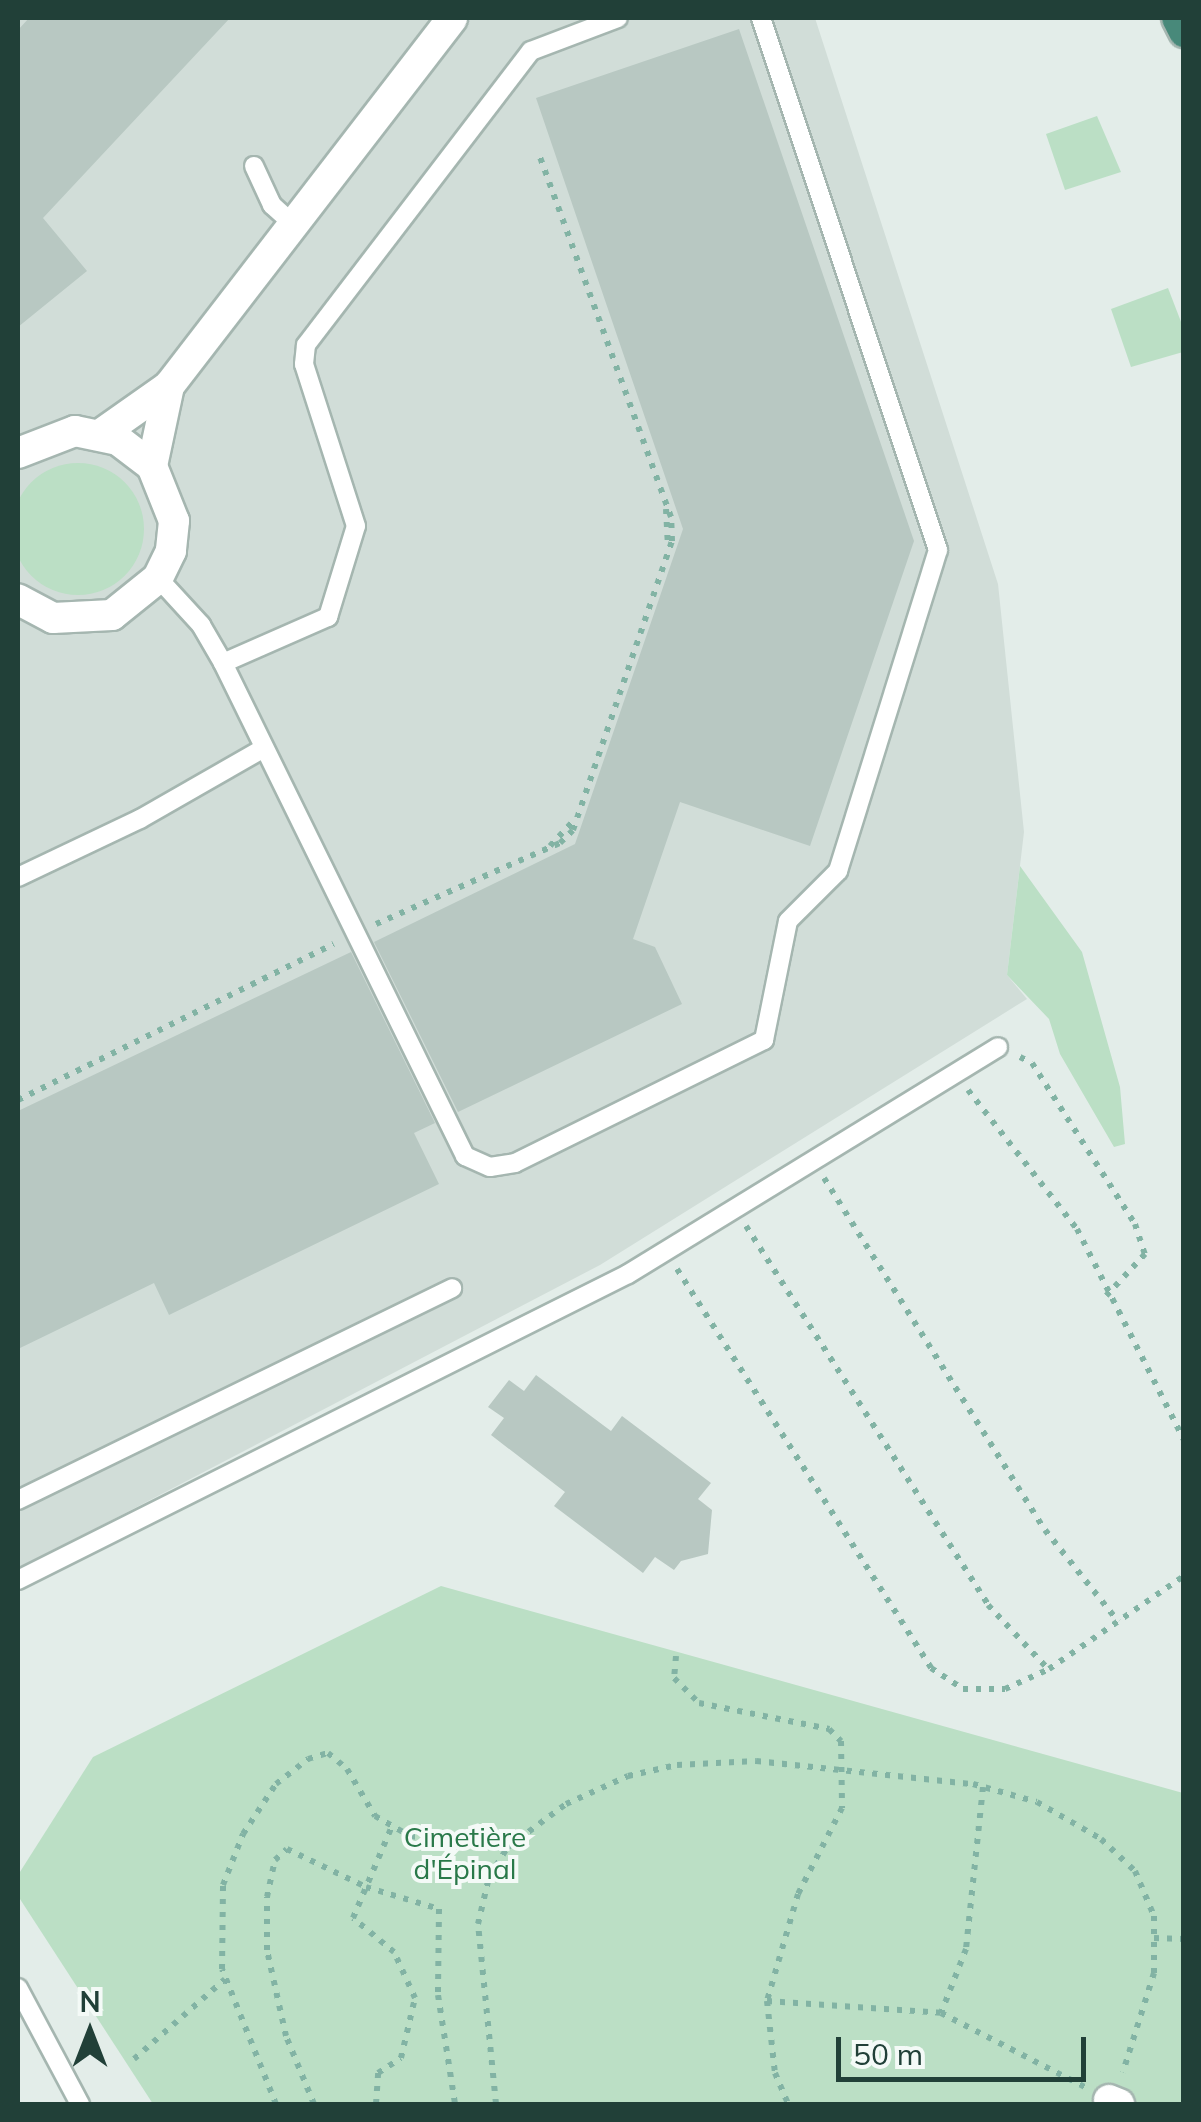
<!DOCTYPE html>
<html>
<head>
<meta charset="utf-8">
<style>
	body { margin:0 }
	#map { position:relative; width:1201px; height:2122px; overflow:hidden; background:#e3ede9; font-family:Mulish,sans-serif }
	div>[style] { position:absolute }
	.built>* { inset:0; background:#d1ddd8 }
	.green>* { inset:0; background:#bbdfc5 }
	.round { border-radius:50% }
	.building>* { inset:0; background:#b8c8c2 }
	.path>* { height:6px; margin-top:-3px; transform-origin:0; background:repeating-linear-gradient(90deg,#82b3a4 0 5px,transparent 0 13px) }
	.roads { filter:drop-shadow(2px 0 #a5b6b0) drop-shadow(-2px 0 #a5b6b0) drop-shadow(0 2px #a5b6b0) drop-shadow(0 -2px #a5b6b0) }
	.service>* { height:18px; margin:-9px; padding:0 9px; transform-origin:9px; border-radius:9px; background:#fff }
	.minor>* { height:30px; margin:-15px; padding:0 15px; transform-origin:15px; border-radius:15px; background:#fff }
	.trunk>* { height:30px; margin:-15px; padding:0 15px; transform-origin:15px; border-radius:15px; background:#48897a }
	span { translate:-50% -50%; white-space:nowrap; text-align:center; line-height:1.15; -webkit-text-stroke:8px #f4faf7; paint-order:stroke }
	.park-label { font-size:28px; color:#297949 }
	.frame { position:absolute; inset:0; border:20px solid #214038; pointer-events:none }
	.north { position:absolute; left:40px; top:1982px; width:100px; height:100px; -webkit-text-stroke:8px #f4faf7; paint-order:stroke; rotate:0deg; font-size:28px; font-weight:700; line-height:40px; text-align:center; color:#214038 }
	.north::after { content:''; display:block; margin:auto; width:35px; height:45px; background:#214038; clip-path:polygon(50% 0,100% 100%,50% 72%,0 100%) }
	.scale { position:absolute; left:836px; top:2037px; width:250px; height:45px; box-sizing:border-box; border:5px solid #214038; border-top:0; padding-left:12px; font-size:30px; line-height:35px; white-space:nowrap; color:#214038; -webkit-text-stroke:8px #f4faf7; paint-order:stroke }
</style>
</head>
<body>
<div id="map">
	<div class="built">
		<div style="clip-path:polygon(18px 18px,815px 18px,998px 584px,1024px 832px,1007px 975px,1027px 999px,600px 1265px,18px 1569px)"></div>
	</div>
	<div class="green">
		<div style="clip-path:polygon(1097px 116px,1121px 172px,1065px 190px,1046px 134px)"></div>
		<div style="clip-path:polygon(1168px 288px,1183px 327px,1183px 352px,1131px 367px,1111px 309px)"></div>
		<div class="round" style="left:12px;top:463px;width:132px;height:132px"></div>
		<div style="clip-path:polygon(1020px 866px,1082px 952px,1120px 1087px,1125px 1144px,1114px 1147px,1060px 1054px,1049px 1019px,1007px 975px)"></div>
		<div style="clip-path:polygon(441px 1586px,1183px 1793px,1183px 2104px,153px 2104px,18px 1896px,18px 1875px,93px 1757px)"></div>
	</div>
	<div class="building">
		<div style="clip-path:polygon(29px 18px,230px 18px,43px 218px,87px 271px,18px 327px,18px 30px)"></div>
		<div style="clip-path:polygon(739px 29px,914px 541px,810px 846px,680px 802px,633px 939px,655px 947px,682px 1004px,458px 1112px,374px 942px,575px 844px,683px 529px,536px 98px)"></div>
		<div style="clip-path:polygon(351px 952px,435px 1123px,414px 1133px,439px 1184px,169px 1315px,154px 1283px,18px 1349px,18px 1111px)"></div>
		<div style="clip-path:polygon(536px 1375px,611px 1431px,622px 1416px,711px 1483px,698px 1499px,712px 1510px,708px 1554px,681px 1561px,674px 1570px,655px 1557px,643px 1573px,554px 1506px,565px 1492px,491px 1435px,504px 1418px,488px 1407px,509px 1380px,524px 1391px)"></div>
	</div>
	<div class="path">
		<div style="left:666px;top:509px;width:37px;rotate:87deg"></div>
		<div style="left:550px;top:846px;width:33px;rotate:-47deg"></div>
		<div style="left:376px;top:924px;width:201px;rotate:-23.8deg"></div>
		<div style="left:560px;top:843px;width:18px;rotate:-45deg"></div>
		<div style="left:573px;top:830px;width:305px;rotate:-71.1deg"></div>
		<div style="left:672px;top:541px;width:24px;rotate:-92deg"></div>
		<div style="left:671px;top:517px;width:385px;rotate:-110deg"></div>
		<div style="left:1020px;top:1057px;width:13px;rotate:27deg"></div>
		<div style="left:1032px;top:1063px;width:191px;rotate:57.4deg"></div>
		<div style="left:1135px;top:1224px;width:32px;rotate:72deg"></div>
		<div style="left:1145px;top:1254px;width:57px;rotate:132.9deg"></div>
		<div style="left:968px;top:1090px;width:177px;rotate:51.9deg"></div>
		<div style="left:1077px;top:1229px;width:237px;rotate:63.1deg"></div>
		<div style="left:18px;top:1100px;width:352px;rotate:-26.3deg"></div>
		<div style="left:824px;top:1178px;width:416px;rotate:57.9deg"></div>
		<div style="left:1045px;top:1530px;width:117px;rotate:51.3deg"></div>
		<div style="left:746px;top:1226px;width:450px;rotate:57.4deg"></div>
		<div style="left:988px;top:1605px;width:88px;rotate:46.8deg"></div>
		<div style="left:677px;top:1269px;width:473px;rotate:57.5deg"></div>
		<div style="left:931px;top:1668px;width:38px;rotate:33deg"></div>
		<div style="left:963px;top:1689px;width:42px"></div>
		<div style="left:1005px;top:1689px;width:48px;rotate:-24.4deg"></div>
		<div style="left:1049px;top:1669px;width:164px;rotate:-34.6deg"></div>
		<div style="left:676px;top:1656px;width:22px;rotate:95deg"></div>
		<div style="left:674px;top:1678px;width:35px;rotate:45deg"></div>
		<div style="left:699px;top:1703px;width:133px;rotate:11.3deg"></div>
		<div style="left:829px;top:1729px;width:17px;rotate:45deg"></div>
		<div style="left:841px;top:1741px;width:67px;rotate:89.1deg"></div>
		<div style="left:842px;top:1808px;width:97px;rotate:117.1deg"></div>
		<div style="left:798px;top:1894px;width:111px;rotate:106.2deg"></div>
		<div style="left:767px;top:2001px;width:72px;rotate:83.7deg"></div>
		<div style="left:775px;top:2073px;width:34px;rotate:67deg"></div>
		<div style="left:983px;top:1787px;width:163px;rotate:96deg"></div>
		<div style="left:966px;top:1949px;width:69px;rotate:111.3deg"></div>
		<div style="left:941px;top:2013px;width:162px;rotate:27.2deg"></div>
		<div style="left:1154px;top:1938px;width:30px;rotate:2deg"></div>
		<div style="left:767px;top:2001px;width:174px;rotate:3.9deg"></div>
		<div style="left:134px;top:2059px;width:121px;rotate:-41.3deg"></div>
		<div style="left:276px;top:2104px;width:145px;rotate:-111.8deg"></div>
		<div style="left:222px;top:1969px;width:84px;rotate:-89.3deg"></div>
		<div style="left:223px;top:1885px;width:55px;rotate:-68.6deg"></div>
		<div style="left:243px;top:1834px;width:60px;rotate:-56.6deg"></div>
		<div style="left:276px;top:1784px;width:41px;rotate:-38deg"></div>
		<div style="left:308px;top:1759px;width:21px;rotate:-17deg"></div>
		<div style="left:328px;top:1753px;width:25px;rotate:40deg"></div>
		<div style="left:347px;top:1769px;width:55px;rotate:59.2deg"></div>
		<div style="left:375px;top:1816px;width:40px;rotate:29.7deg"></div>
		<div style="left:410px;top:1836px;width:98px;rotate:6.5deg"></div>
		<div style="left:314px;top:2104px;width:74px;rotate:-112.4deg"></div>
		<div style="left:286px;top:2036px;width:88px;rotate:-102.5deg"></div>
		<div style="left:267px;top:1950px;width:53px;rotate:-90deg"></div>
		<div style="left:267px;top:1897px;width:38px;rotate:-78deg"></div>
		<div style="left:275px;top:1860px;width:16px;rotate:-43deg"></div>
		<div style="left:287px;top:1849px;width:88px;rotate:25.7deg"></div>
		<div style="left:366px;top:1887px;width:76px;rotate:16.8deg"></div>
		<div style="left:439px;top:1909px;width:86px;rotate:90.7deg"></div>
		<div style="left:438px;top:1995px;width:110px;rotate:81.1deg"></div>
		<div style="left:376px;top:2104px;width:31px;rotate:-86deg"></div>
		<div style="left:378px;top:2073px;width:27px;rotate:-33deg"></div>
		<div style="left:401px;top:2058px;width:62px;rotate:-76.9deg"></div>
		<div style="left:415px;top:1998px;width:51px;rotate:-114.5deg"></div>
		<div style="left:394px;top:1952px;width:53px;rotate:-140.3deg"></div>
		<div style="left:353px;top:1918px;width:100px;rotate:-67deg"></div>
		<div style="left:496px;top:2104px;width:181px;rotate:-95.7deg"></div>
		<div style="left:478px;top:1924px;width:48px;rotate:-76.8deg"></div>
		<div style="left:489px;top:1877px;width:36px;rotate:-58deg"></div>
		<div style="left:508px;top:1847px;width:72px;rotate:-36.6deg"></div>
		<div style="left:566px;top:1804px;width:68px;rotate:-24.3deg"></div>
		<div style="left:628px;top:1776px;width:50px;rotate:-12.7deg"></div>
		<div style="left:677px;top:1765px;width:79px;rotate:-2.9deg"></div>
		<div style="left:756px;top:1761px;width:218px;rotate:6.1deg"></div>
		<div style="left:973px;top:1784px;width:66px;rotate:15.7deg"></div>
		<div style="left:1037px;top:1802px;width:74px;rotate:30deg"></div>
		<div style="left:1101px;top:1839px;width:47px;rotate:43.3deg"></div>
		<div style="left:1135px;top:1871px;width:49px;rotate:67.1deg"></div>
		<div style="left:1154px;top:1916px;width:57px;rotate:90deg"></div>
		<div style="left:1154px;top:1973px;width:104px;rotate:107.4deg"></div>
	</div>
	<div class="roads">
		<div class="service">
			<div style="left:254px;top:166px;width:43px;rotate:65.2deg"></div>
			<div style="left:272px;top:205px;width:27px;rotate:42deg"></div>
			<div style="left:158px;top:578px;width:64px;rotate:47.5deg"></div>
			<div style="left:201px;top:625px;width:44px;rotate:59.9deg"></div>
			<div style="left:223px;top:663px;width:549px;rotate:63.85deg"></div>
			<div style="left:465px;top:1156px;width:27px;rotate:24deg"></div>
			<div style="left:490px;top:1167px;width:25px;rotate:-9deg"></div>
			<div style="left:515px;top:1163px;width:278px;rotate:-26.3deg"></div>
			<div style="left:764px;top:1040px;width:121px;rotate:-78.6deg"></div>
			<div style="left:788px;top:921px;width:71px;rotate:-45deg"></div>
			<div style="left:838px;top:871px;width:336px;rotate:-72.7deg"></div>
			<div style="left:938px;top:550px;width:561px;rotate:-108.4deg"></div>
			<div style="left:223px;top:663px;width:115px;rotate:-23.7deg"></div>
			<div style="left:328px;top:617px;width:95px;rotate:-72.9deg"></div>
			<div style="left:356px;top:526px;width:170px;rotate:-107.8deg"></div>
			<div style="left:304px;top:364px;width:19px;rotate:-84deg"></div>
			<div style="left:306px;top:345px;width:370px;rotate:-52.6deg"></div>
			<div style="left:531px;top:51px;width:93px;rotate:-20.8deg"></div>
			<div style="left:18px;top:877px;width:135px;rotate:-25.4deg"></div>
			<div style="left:140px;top:819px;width:141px;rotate:-29.8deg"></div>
			<div style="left:18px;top:1500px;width:483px;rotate:-26deg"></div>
			<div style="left:18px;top:1580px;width:682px;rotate:-26.64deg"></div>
			<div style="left:628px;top:1274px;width:434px;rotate:-31.5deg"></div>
			<div style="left:18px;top:1988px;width:132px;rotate:61.9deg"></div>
		</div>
		<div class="minor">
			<div style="left:101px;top:434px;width:83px;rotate:-35.2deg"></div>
			<div style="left:169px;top:386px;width:464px;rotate:-52.4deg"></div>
			<div style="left:18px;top:453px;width:61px;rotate:-21.1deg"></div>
			<div style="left:75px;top:431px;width:44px;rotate:11.8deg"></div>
			<div style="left:118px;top:440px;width:43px;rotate:37.4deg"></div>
			<div style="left:152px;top:466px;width:59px;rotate:68.2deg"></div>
			<div style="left:174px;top:521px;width:30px;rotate:96deg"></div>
			<div style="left:171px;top:551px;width:30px;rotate:116deg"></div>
			<div style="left:158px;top:578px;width:59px;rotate:141.2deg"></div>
			<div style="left:112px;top:615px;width:59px;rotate:177.1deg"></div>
			<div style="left:53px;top:618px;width:40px;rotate:-152deg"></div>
			<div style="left:152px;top:466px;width:82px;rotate:-78deg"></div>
			<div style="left:1109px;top:2100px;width:11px;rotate:22deg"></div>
		</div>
		<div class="trunk">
			<div style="left:1177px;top:18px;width:16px;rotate:63deg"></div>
		</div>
	</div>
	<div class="park-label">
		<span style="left:465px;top:1853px">Cimetière<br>d'Épinal</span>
	</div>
	<div class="frame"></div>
	<div class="north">N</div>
	<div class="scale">50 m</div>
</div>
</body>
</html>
